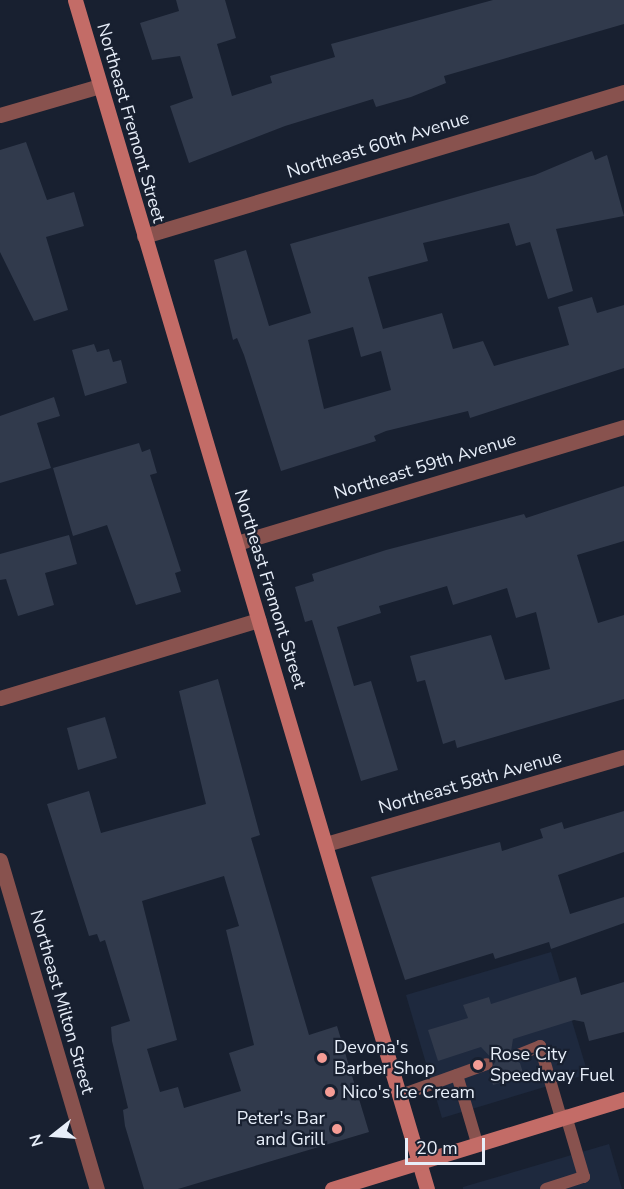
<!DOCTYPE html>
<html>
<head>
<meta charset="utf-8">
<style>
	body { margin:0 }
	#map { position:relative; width:624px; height:1189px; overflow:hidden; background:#182030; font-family:"Nunito Sans",sans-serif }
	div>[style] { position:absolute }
	.built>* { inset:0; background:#1e293e }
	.building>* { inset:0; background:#313a4c }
	.lane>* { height:12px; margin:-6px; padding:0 6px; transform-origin:6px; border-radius:6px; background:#88524e }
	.street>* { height:15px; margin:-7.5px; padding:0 7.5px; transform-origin:7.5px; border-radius:7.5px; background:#88524e }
	.secondary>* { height:15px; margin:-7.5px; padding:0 7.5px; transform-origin:7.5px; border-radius:7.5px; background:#c36c67 }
	.dots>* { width:16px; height:16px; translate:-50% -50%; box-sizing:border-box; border:3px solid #182030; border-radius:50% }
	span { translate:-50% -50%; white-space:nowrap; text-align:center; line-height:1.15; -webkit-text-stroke:4.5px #182030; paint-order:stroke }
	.street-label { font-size:18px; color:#e7eef9 }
	.poi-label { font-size:18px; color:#e7eef9 }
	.left { translate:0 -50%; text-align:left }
	.right { translate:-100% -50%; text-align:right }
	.north { position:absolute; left:24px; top:1105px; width:60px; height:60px; -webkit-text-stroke:4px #182030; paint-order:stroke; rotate:253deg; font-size:16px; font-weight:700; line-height:24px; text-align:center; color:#e7eef9 }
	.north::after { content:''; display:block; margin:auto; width:21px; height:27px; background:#e7eef9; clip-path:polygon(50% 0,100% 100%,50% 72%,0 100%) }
	.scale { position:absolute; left:405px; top:1138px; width:80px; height:27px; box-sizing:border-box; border:3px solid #e7eef9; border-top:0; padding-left:8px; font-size:18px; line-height:21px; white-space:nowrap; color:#e7eef9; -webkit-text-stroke:4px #182030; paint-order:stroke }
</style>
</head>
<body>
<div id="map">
	<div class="built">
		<div style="clip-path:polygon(551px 952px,588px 1074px,442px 1118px,406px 995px)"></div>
		<div style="clip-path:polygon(609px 1144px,622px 1189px,463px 1189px,463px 1187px)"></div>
	</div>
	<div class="building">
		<div style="clip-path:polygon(176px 0,225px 0,236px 38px,217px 44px,232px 96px,272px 83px,270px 76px,335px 57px,331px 44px,493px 0,624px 0,624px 24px,444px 76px,446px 83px,411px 97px,376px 107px,373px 99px,285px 126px,189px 163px,170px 106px,193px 98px,180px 56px,152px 60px,140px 23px,179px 11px)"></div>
		<div style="clip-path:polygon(26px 142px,47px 200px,74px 192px,84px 226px,46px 237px,68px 310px,34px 321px,0 252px,0 150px)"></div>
		<div style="clip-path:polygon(evenodd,592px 151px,595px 160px,607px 155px,624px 216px,556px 229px,573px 291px,548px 299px,530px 242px,516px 246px,509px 223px,423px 243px,428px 261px,368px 277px,383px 329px,442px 313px,453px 349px,483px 341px,494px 366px,569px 345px,558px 307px,592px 297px,597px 313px,624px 305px,624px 368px,470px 418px,468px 411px,386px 431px,374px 436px,376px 441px,281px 471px,244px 355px,237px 338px,233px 340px,214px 260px,246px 250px,269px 326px,311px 313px,290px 244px,535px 175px,592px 151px,353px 327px,361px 357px,381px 351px,391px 390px,324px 409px,308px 340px,353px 327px)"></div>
		<div style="clip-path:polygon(94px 344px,97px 352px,109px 349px,113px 362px,121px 360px,127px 383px,85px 396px,72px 350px)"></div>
		<div style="clip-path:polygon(54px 397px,60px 416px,37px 423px,51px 468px,0 483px,0 416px)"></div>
		<div style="clip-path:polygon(139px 443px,142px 452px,150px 449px,157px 473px,150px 475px,181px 571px,175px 573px,181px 592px,136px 605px,107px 525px,73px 536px,53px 468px)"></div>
		<div style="clip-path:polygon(624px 486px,624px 541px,577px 555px,598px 623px,624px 615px,624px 699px,457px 748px,455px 740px,443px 744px,425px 680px,417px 682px,410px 656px,491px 635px,505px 680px,550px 669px,536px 612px,516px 618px,507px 588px,453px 605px,447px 586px,379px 606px,381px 613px,337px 627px,354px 686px,371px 681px,398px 770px,361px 781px,312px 620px,305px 622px,295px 587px,314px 581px,312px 574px,386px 550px,524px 514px,526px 518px)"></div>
		<div style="clip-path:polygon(69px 535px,77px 564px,45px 573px,54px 605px,18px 616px,6px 579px,0 580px,0 554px)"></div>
		<div style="clip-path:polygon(evenodd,218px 679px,260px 835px,251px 838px,309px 1035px,337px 1026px,369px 1132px,178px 1189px,144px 1189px,125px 1126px,123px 1110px,128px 1108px,112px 1041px,111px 1027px,130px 1021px,105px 940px,100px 942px,97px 934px,89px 936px,47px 804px,89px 791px,101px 833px,206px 804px,179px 691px,218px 679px,224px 876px,239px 926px,226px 930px,254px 1045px,229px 1053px,241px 1091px,184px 1108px,178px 1087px,160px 1092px,147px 1049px,177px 1040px,142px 901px,224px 876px)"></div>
		<div style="clip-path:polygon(105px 717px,117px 758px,78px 770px,67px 728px)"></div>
		<div style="clip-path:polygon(624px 811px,624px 852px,558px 875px,570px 914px,624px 897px,624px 923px,551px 949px,549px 942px,495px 959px,493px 953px,405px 980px,371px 877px,500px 842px,502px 851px,543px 838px,540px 829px,562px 822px,564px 829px)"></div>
		<div style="clip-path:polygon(576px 977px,581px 995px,624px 982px,624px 1032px,589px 1041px,584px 1022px,574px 1020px,513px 1039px,510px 1058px,520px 1063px,524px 1076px,493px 1085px,489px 1072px,495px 1062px,481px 1047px,438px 1061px,428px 1030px,468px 1018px,463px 1005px,489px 997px,491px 1004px)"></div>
	</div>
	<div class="lane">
		<div style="left:518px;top:1055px;width:24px;rotate:-22deg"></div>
		<div style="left:540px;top:1046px;width:75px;rotate:73.7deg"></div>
		<div style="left:457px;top:1075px;width:71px;rotate:73.6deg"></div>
		<div style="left:401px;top:1095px;width:91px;rotate:-19.8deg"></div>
		<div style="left:546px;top:1189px;width:40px;rotate:-18deg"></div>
		<div style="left:584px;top:1177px;width:64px;rotate:-106.4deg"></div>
	</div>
	<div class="street">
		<div style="left:0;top:115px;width:104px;rotate:-16.2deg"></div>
		<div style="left:144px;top:236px;width:501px;rotate:-16.7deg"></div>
		<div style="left:237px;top:543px;width:404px;rotate:-16.7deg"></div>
		<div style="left:0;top:698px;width:270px;rotate:-16.8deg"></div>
		<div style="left:326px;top:844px;width:310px;rotate:-16.3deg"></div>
		<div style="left:0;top:860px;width:343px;rotate:73.6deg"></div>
	</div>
	<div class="secondary">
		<div style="left:75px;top:0;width:1240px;rotate:73.51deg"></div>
		<div style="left:332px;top:1189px;width:306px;rotate:-17.1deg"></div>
	</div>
	<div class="dots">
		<div style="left:322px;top:1058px;background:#f59c95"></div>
		<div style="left:478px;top:1065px;background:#f59c95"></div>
		<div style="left:330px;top:1092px;background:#f59c95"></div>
		<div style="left:337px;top:1129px;background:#f59c95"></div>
	</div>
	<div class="street-label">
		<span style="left:131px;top:123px;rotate:74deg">Northeast Fremont Street</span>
		<span style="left:378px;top:145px;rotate:-17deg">Northeast 60th Avenue</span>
		<span style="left:425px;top:466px;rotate:-17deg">Northeast 59th Avenue</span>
		<span style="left:270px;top:589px;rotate:73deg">Northeast Fremont Street</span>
		<span style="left:470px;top:782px;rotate:-16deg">Northeast 58th Avenue</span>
		<span style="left:62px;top:1002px;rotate:74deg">Northeast Milton Street</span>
	</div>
	<div class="poi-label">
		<span class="left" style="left:334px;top:1058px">Devona's<br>Barber Shop</span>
		<span class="left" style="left:490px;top:1065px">Rose City<br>Speedway Fuel</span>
		<span class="left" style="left:342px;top:1092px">Nico's Ice Cream</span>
		<span class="right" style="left:325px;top:1129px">Peter's Bar<br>and Grill</span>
	</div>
	<div class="north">N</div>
	<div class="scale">20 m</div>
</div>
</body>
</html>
